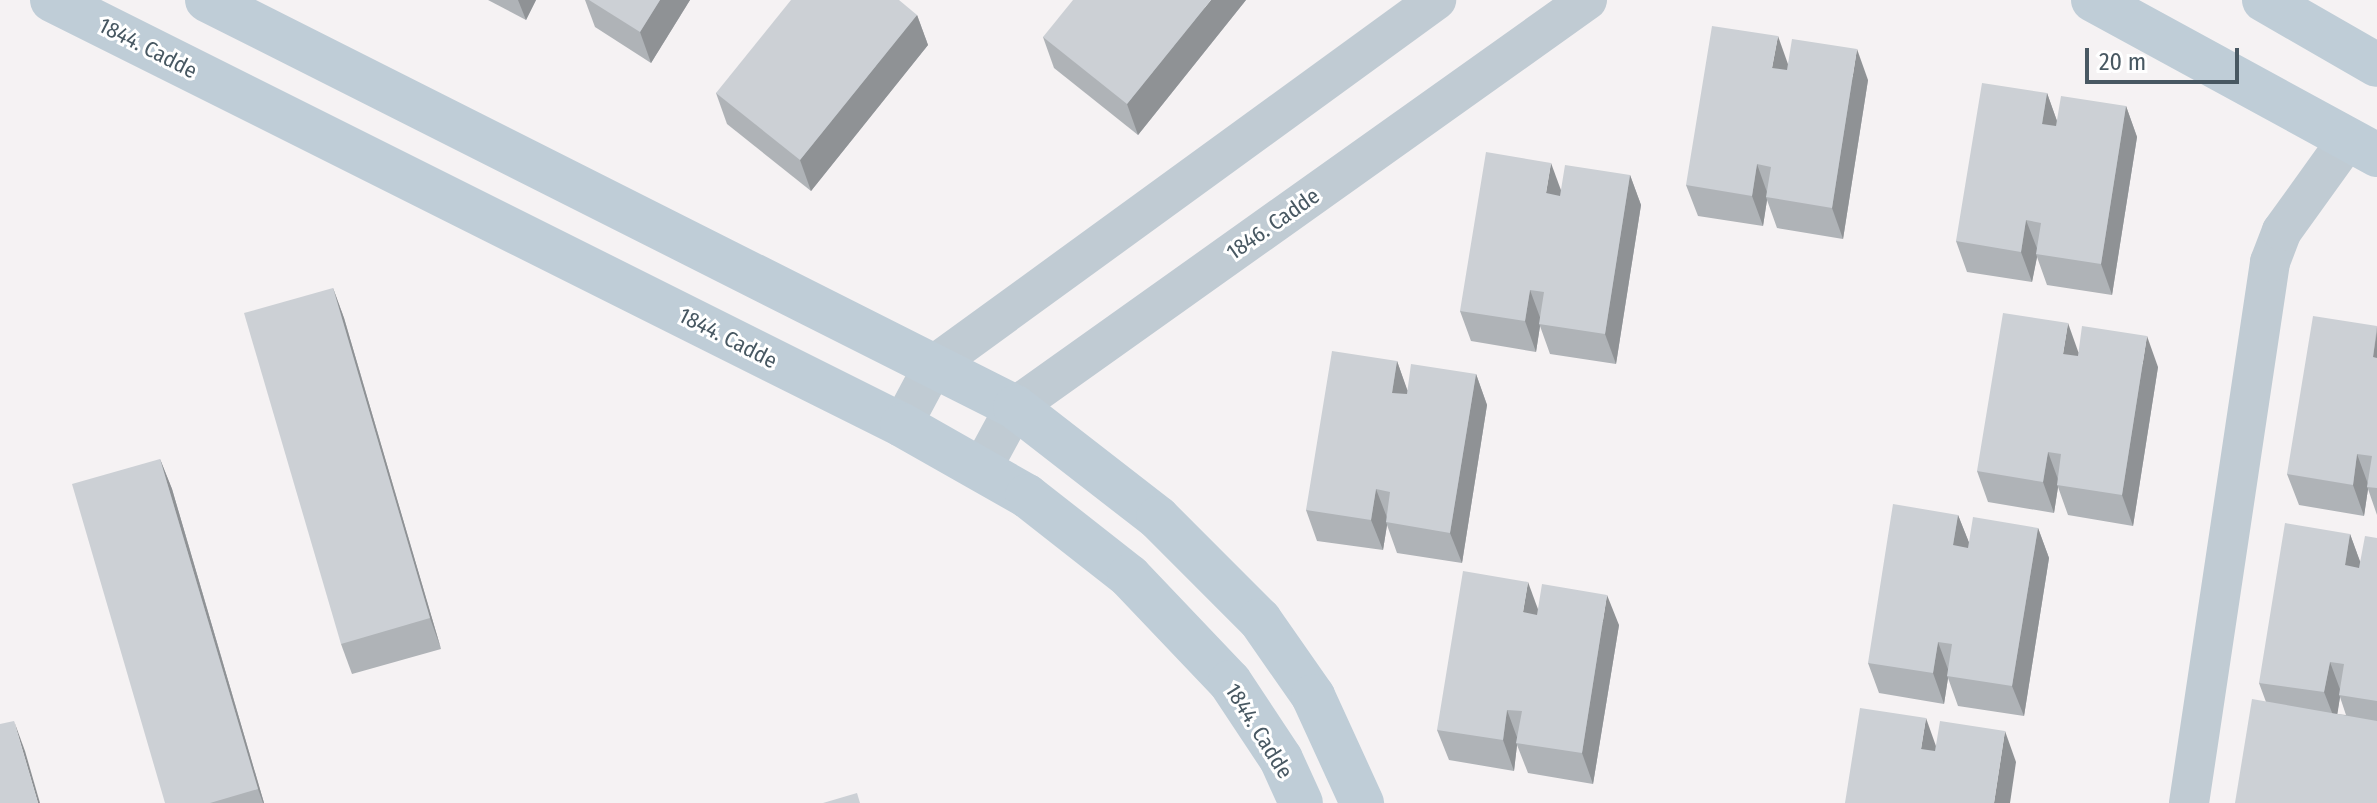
<!DOCTYPE html>
<html>
<head>
<meta charset="utf-8">
<style>
	body { margin:0 }
	#map { position:relative; width:2377px; height:803px; overflow:hidden; background:#f5f2f3; font-family:"Fira Sans Condensed",sans-serif }
	div>[style] { position:absolute }
	.street>* { height:40px; margin:-20px; padding:0 20px; transform-origin:20px; border-radius:20px; background:#c0cbd3 }
	.secondary>* { height:44px; margin:-22px; padding:0 22px; transform-origin:22px; border-radius:22px; background:#bfcdd7 }
	.wall>* { inset:0; background:#afb3b7 }
	.shaded-wall>* { inset:0; background:#8f9295 }
	.building>* { inset:0; background:#ccd0d5 }
	span { translate:-50% -50%; white-space:nowrap; text-align:center; line-height:1.15; -webkit-text-stroke:6px #fff; paint-order:stroke }
	.street-label { font-size:22px; color:#485862 }
	.scale { position:absolute; left:2085px; top:48px; width:154px; height:36px; box-sizing:border-box; border:4px solid #485862; border-top:0; padding-left:10px; font-size:24px; line-height:28px; white-space:nowrap; color:#485862; -webkit-text-stroke:6px #fff; paint-order:stroke }
</style>
</head>
<body>
<div id="map">
	<div class="street">
		<div style="left:902px;top:425px;width:68px;rotate:-61.9deg"></div>
		<div style="left:934px;top:365px;width:621px;rotate:-36.02deg"></div>
		<div style="left:982px;top:468px;width:69px;rotate:-61.6deg"></div>
		<div style="left:1015px;top:407px;width:702px;rotate:-35.43deg"></div>
		<div style="left:2189px;top:803px;width:547px;rotate:-81.48deg"></div>
		<div style="left:2270px;top:262px;width:33px;rotate:-69deg"></div>
		<div style="left:2282px;top:231px;width:113px;rotate:-54.3deg"></div>
	</div>
	<div class="secondary">
		<div style="left:52px;top:0;width:950px;rotate:26.57deg"></div>
		<div style="left:902px;top:425px;width:144px;rotate:29.6deg"></div>
		<div style="left:1027px;top:496px;width:130px;rotate:38.1deg"></div>
		<div style="left:1129px;top:576px;width:146px;rotate:46.4deg"></div>
		<div style="left:1230px;top:682px;width:92px;rotate:56.5deg"></div>
		<div style="left:1281px;top:759px;width:48px;rotate:65.6deg"></div>
		<div style="left:207px;top:0;width:905px;rotate:26.73deg"></div>
		<div style="left:1015px;top:407px;width:181px;rotate:37.8deg"></div>
		<div style="left:1158px;top:518px;width:144px;rotate:45deg"></div>
		<div style="left:1260px;top:620px;width:93px;rotate:55.1deg"></div>
		<div style="left:1313px;top:696px;width:118px;rotate:65.4deg"></div>
		<div style="left:2093px;top:0;width:324px;rotate:28.6deg"></div>
		<div style="left:2264px;top:0;width:130px;rotate:29.9deg"></div>
	</div>
	<div class="wall">
		<div style="clip-path:polygon(488px 0,536px 0,526px 20px)"></div>
		<div style="clip-path:polygon(585px 0,690px 0,651px 63px,595px 27px)"></div>
		<div style="clip-path:polygon(1246px 0,1138px 135px,1054px 68px,1043px 37px)"></div>
		<div style="clip-path:polygon(917px 15px,928px 45px,811px 191px,727px 124px,716px 93px)"></div>
		<div style="clip-path:polygon(1788px 64px,1868px 80px,1843px 239px,1777px 228px,1767px 200px,1763px 226px,1698px 216px,1686px 185px)"></div>
		<div style="clip-path:polygon(2047px 93px,2057px 121px,2126px 106px,2137px 137px,2112px 295px,2047px 285px,2037px 257px,2032px 282px,1967px 272px,1956px 241px)"></div>
		<div style="clip-path:polygon(1630px 175px,1641px 205px,1616px 364px,1550px 354px,1540px 326px,1536px 352px,1471px 341px,1460px 311px,1561px 191px)"></div>
		<div style="clip-path:polygon(333px 288px,344px 318px,441px 649px,352px 674px,341px 644px)"></div>
		<div style="clip-path:polygon(2377px 326px,2377px 515px,2368px 489px,2364px 516px,2299px 505px,2287px 474px)"></div>
		<div style="clip-path:polygon(2078px 352px,2158px 367px,2133px 526px,2068px 515px,2058px 487px,2054px 513px,1988px 502px,1977px 471px)"></div>
		<div style="clip-path:polygon(1397px 361px,1407px 390px,1476px 374px,1487px 405px,1462px 563px,1397px 553px,1387px 525px,1383px 550px,1317px 541px,1306px 510px)"></div>
		<div style="clip-path:polygon(160px 459px,172px 489px,264px 803px,165px 803px)"></div>
		<div style="clip-path:polygon(1958px 515px,1969px 543px,2038px 528px,2049px 558px,2024px 716px,1958px 706px,1948px 678px,1944px 704px,1879px 693px,1868px 663px)"></div>
		<div style="clip-path:polygon(evenodd,2350px 534px,2360px 562px,2377px 538px,2377px 803px,2266px 702px,2259px 683px,2350px 534px,2340px 697px,2346px 715px,2337px 714px,2340px 697px)"></div>
		<div style="clip-path:polygon(1538px 610px,1619px 625px,1593px 784px,1528px 773px,1517px 745px,1514px 771px,1449px 760px,1437px 730px)"></div>
	</div>
	<div class="shaded-wall">
		<div style="clip-path:polygon(518px 0,536px 0,526px 20px)"></div>
		<div style="clip-path:polygon(660px 0,690px 0,651px 63px,640px 32px)"></div>
		<div style="clip-path:polygon(1211px 0,1246px 0,1138px 135px,1127px 104px)"></div>
		<div style="clip-path:polygon(917px 15px,928px 45px,811px 191px,800px 160px)"></div>
		<div style="clip-path:polygon(1778px 36px,1789px 67px,1784px 98px,1772px 68px)"></div>
		<div style="clip-path:polygon(1857px 49px,1868px 80px,1843px 239px,1832px 208px)"></div>
		<div style="clip-path:polygon(2047px 93px,2058px 124px,2053px 154px,2042px 124px)"></div>
		<div style="clip-path:polygon(2126px 106px,2137px 137px,2112px 295px,2101px 264px)"></div>
		<div style="clip-path:polygon(1551px 163px,1562px 193px,1557px 224px,1546px 193px)"></div>
		<div style="clip-path:polygon(1757px 164px,1768px 195px,1766px 197px,1767px 200px,1763px 226px,1752px 196px)"></div>
		<div style="clip-path:polygon(1630px 175px,1641px 205px,1616px 364px,1605px 334px)"></div>
		<div style="clip-path:polygon(2026px 220px,2038px 251px,2036px 254px,2037px 257px,2032px 282px,2021px 252px)"></div>
		<div style="clip-path:polygon(333px 288px,344px 318px,441px 649px,430px 618px)"></div>
		<div style="clip-path:polygon(1530px 290px,1541px 320px,1539px 324px,1540px 326px,1536px 352px,1525px 321px)"></div>
		<div style="clip-path:polygon(2068px 323px,2079px 354px,2074px 384px,2063px 354px)"></div>
		<div style="clip-path:polygon(2377px 332px,2377px 368px,2373px 357px)"></div>
		<div style="clip-path:polygon(2147px 336px,2158px 367px,2133px 526px,2122px 495px)"></div>
		<div style="clip-path:polygon(1397px 361px,1408px 392px,1403px 423px,1392px 393px)"></div>
		<div style="clip-path:polygon(1476px 374px,1487px 405px,1462px 563px,1450px 533px)"></div>
		<div style="clip-path:polygon(2048px 452px,2059px 482px,2057px 485px,2058px 487px,2054px 513px,2043px 482px)"></div>
		<div style="clip-path:polygon(2357px 454px,2368px 484px,2367px 487px,2368px 489px,2364px 516px,2353px 485px)"></div>
		<div style="clip-path:polygon(160px 459px,172px 489px,264px 803px,263px 803px,258px 789px)"></div>
		<div style="clip-path:polygon(1376px 489px,1388px 520px,1386px 522px,1387px 525px,1383px 550px,1371px 520px)"></div>
		<div style="clip-path:polygon(1958px 515px,1970px 545px,1965px 576px,1953px 545px)"></div>
		<div style="clip-path:polygon(2038px 528px,2049px 558px,2024px 716px,2012px 686px)"></div>
		<div style="clip-path:polygon(2350px 534px,2361px 564px,2356px 596px,2345px 565px)"></div>
		<div style="clip-path:polygon(1528px 582px,1539px 612px,1534px 643px,1523px 612px)"></div>
		<div style="clip-path:polygon(1607px 595px,1619px 625px,1593px 784px,1582px 753px)"></div>
		<div style="clip-path:polygon(1938px 642px,1949px 672px,1947px 676px,1948px 678px,1944px 704px,1933px 673px)"></div>
		<div style="clip-path:polygon(2330px 662px,2341px 692px,2339px 695px,2340px 697px,2336px 723px,2324px 692px)"></div>
		<div style="clip-path:polygon(1507px 710px,1518px 740px,1516px 743px,1517px 745px,1514px 771px,1503px 740px)"></div>
		<div style="clip-path:polygon(1926px 718px,1937px 749px,1932px 779px,1921px 749px)"></div>
		<div style="clip-path:polygon(14px 721px,25px 751px,40px 803px,38px 803px)"></div>
		<div style="clip-path:polygon(2005px 731px,2016px 762px,2010px 803px,1994px 803px)"></div>
	</div>
	<div class="building">
		<div style="clip-path:polygon(589px 0,660px 0,640px 32px)"></div>
		<div style="clip-path:polygon(791px 0,899px 0,917px 15px,800px 160px,716px 93px)"></div>
		<div style="clip-path:polygon(1073px 0,1211px 0,1127px 104px,1043px 37px)"></div>
		<div style="clip-path:polygon(1712px 26px,1778px 36px,1772px 68px,1787px 70px,1792px 39px,1857px 49px,1832px 208px,1766px 197px,1771px 167px,1757px 164px,1752px 196px,1686px 185px)"></div>
		<div style="clip-path:polygon(1982px 83px,2047px 93px,2042px 124px,2056px 126px,2061px 96px,2126px 106px,2101px 264px,2036px 254px,2041px 223px,2026px 220px,2021px 252px,1956px 241px)"></div>
		<div style="clip-path:polygon(1486px 152px,1551px 163px,1546px 193px,1560px 196px,1565px 165px,1630px 175px,1605px 334px,1539px 324px,1544px 292px,1530px 290px,1525px 321px,1460px 311px)"></div>
		<div style="clip-path:polygon(333px 288px,430px 618px,341px 644px,244px 313px)"></div>
		<div style="clip-path:polygon(2003px 313px,2068px 323px,2063px 354px,2078px 356px,2082px 326px,2147px 336px,2122px 495px,2057px 485px,2061px 454px,2048px 452px,2043px 482px,1977px 471px)"></div>
		<div style="clip-path:polygon(2313px 316px,2377px 326px,2373px 357px,2377px 358px,2377px 488px,2367px 487px,2372px 456px,2357px 454px,2353px 485px,2287px 474px)"></div>
		<div style="clip-path:polygon(1332px 351px,1397px 361px,1392px 393px,1407px 394px,1411px 364px,1476px 374px,1450px 533px,1386px 522px,1390px 492px,1376px 489px,1371px 520px,1306px 510px)"></div>
		<div style="clip-path:polygon(160px 459px,258px 789px,210px 803px,165px 803px,72px 484px)"></div>
		<div style="clip-path:polygon(1893px 504px,1958px 515px,1953px 545px,1968px 548px,1973px 517px,2038px 528px,2012px 686px,1947px 676px,1952px 644px,1938px 642px,1933px 673px,1868px 663px)"></div>
		<div style="clip-path:polygon(2285px 523px,2350px 534px,2345px 565px,2359px 568px,2365px 536px,2377px 538px,2377px 701px,2339px 695px,2344px 664px,2330px 662px,2324px 692px,2259px 683px)"></div>
		<div style="clip-path:polygon(1463px 571px,1528px 582px,1523px 612px,1537px 615px,1542px 584px,1607px 595px,1582px 753px,1516px 743px,1522px 711px,1507px 710px,1503px 740px,1437px 730px)"></div>
		<div style="clip-path:polygon(2252px 699px,2377px 721px,2377px 803px,2235px 803px)"></div>
		<div style="clip-path:polygon(1860px 708px,1926px 718px,1921px 749px,1935px 751px,1940px 721px,2005px 731px,1994px 803px,1845px 803px)"></div>
		<div style="clip-path:polygon(14px 721px,38px 803px,0 803px,0 724px)"></div>
		<div style="clip-path:polygon(857px 793px,860px 803px,823px 803px)"></div>
	</div>
	<div class="street-label">
		<span style="left:148px;top:48px;rotate:27deg">1844. Cadde</span>
		<span style="left:1273px;top:224px;rotate:-35deg">1846. Cadde</span>
		<span style="left:728px;top:338px;rotate:27deg">1844. Cadde</span>
		<span style="left:1259px;top:731px;rotate:58deg">1844. Cadde</span>
	</div>
	<div class="scale">20 m</div>
</div>
</body>
</html>
